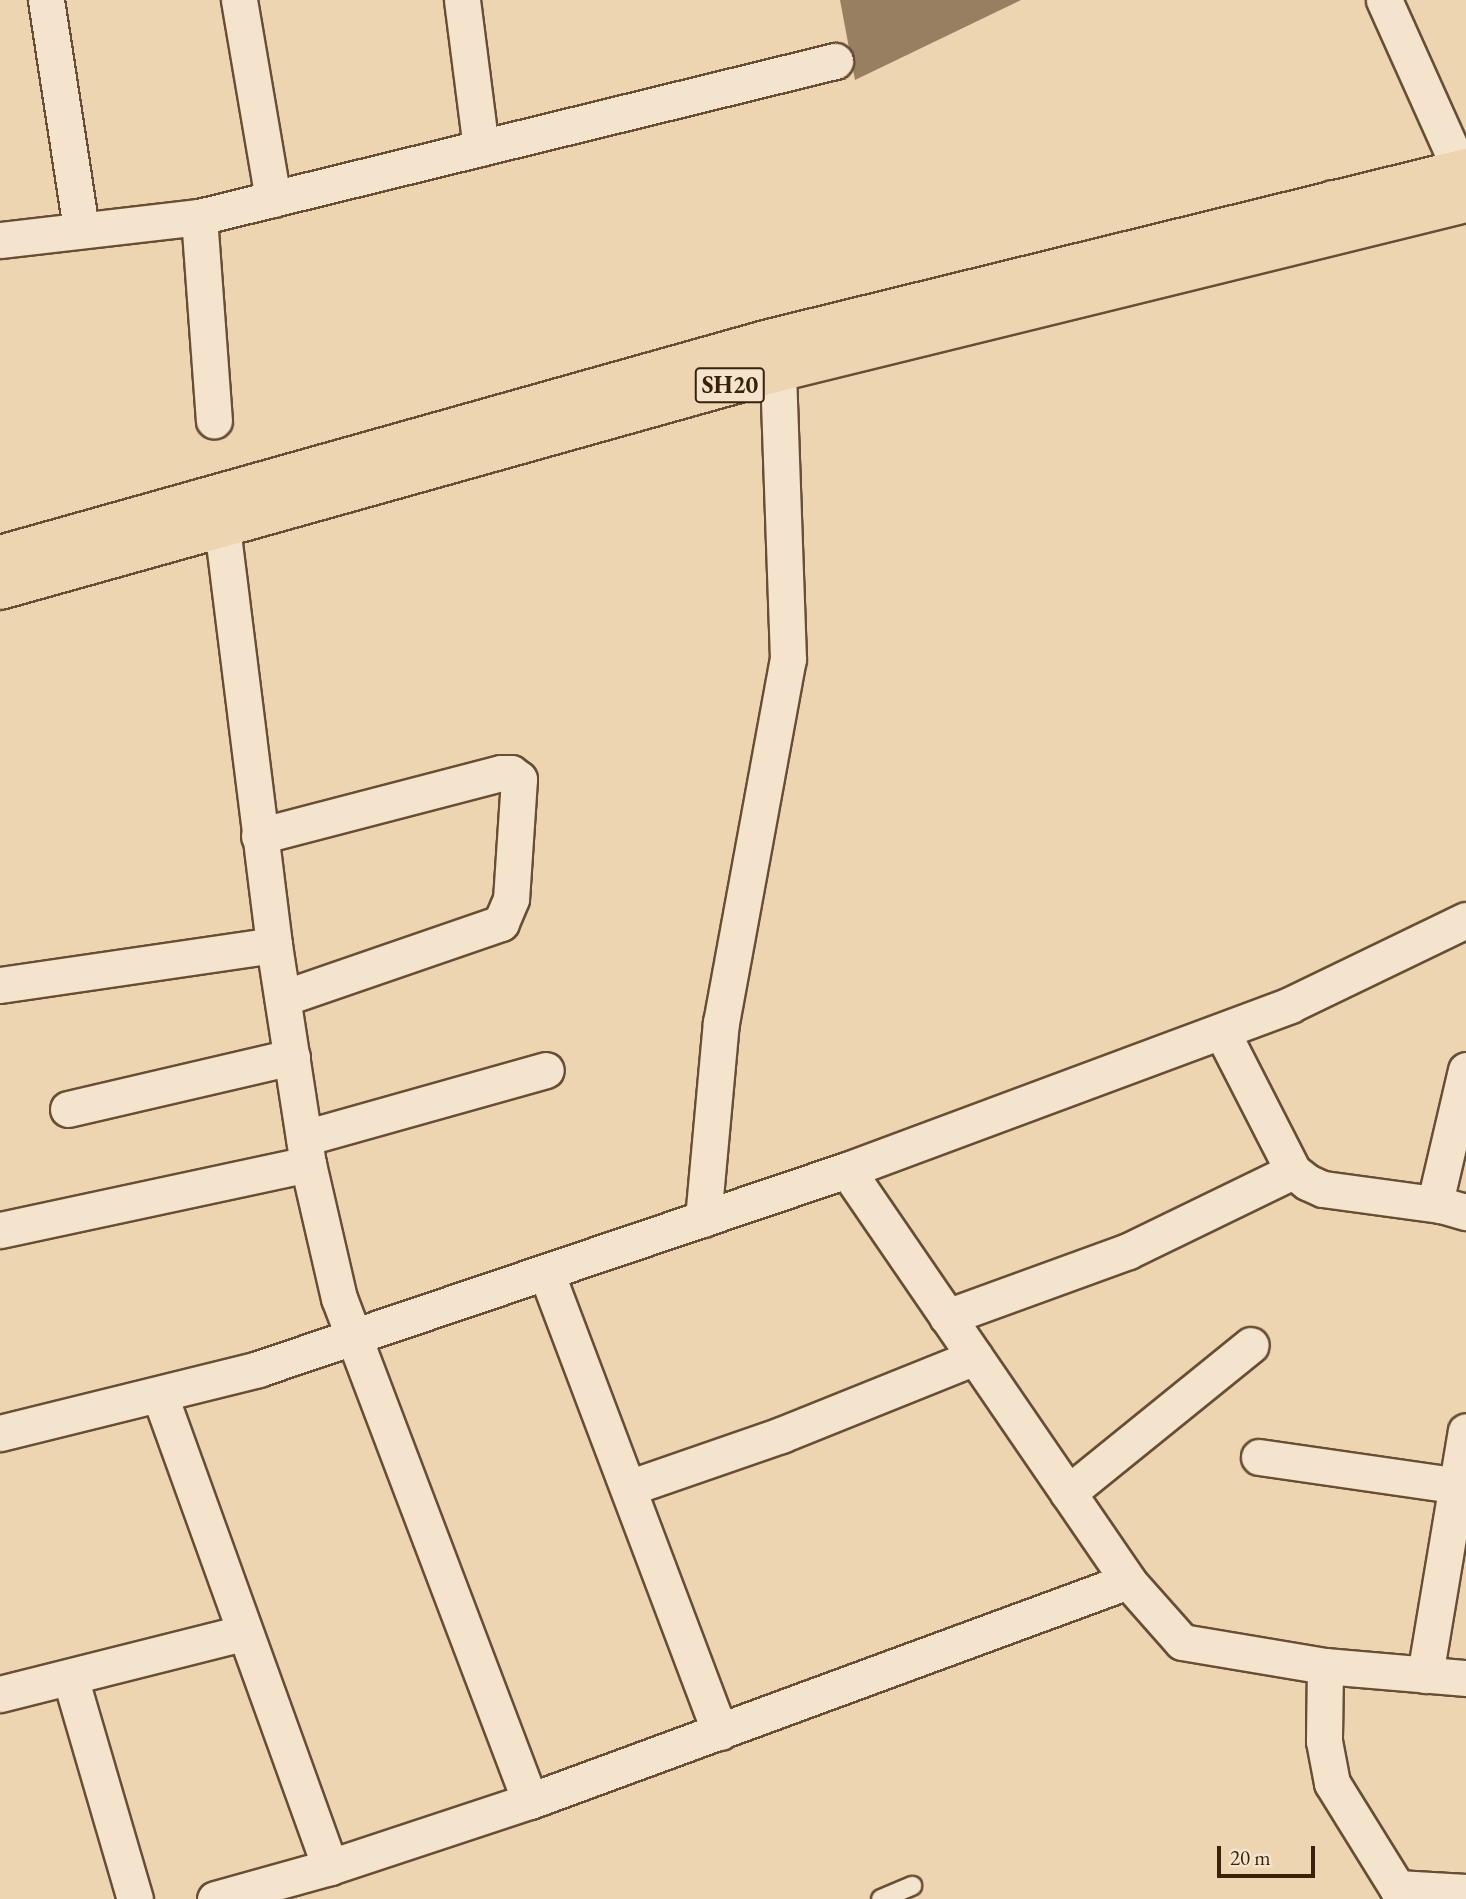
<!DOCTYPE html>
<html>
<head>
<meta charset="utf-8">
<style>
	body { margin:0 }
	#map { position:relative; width:1466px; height:1899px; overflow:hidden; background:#eed5b2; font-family:"EB Garamond",serif }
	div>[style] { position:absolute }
	.building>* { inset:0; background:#987f61 }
	.roads { filter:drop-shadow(2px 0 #674e34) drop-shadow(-2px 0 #674e34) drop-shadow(0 2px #674e34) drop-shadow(0 -2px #674e34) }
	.service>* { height:18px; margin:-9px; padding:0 9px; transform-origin:9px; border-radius:9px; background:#f4e4cd }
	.minor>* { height:35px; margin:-17.5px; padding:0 17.5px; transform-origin:17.5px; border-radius:17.5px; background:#f4e4cd }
	.primary>* { height:38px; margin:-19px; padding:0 19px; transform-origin:19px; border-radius:19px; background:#eed5b2 }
	.trunk>* { height:38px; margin:-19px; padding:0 19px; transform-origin:19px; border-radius:19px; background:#eed5b2 }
	span { translate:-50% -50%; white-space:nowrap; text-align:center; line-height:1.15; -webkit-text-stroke:7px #f4e4cd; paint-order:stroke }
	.shield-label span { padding:2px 5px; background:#f4e4cd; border:2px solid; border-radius:5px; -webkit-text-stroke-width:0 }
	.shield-label { font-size:24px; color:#3a210a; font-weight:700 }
	.scale { position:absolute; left:1217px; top:1846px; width:98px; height:32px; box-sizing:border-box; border:4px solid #3a210a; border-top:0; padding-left:9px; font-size:21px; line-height:24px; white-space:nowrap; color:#3a210a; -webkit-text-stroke:5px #f4e4cd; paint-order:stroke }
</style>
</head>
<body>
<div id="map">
	<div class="building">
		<div style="clip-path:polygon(840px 0,1021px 0,855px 80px)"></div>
	</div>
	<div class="roads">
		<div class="service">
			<div style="left:881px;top:1899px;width:34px;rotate:-23deg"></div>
		</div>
		<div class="minor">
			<div style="left:46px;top:0;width:233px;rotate:81.3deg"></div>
			<div style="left:239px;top:0;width:202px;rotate:80.3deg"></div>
			<div style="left:462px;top:0;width:149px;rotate:82.7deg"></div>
			<div style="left:1384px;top:0;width:185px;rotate:65.8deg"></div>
			<div style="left:199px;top:217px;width:204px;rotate:85.8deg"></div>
			<div style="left:0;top:240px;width:200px;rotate:-6.6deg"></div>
			<div style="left:199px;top:217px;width:655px;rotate:-13.78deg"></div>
			<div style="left:222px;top:527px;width:421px;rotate:82.9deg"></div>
			<div style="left:274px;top:945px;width:222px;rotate:81.2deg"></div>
			<div style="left:308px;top:1164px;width:138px;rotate:77deg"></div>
			<div style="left:339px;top:1298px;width:538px;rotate:69.21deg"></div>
			<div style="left:259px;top:836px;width:250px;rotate:-14.6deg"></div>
			<div style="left:501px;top:773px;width:10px"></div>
			<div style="left:511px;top:773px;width:10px;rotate:37deg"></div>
			<div style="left:519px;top:779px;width:120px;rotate:93.8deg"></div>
			<div style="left:511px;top:899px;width:26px;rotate:113deg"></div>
			<div style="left:501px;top:923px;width:231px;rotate:161deg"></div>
			<div style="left:0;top:985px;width:277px;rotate:-8.3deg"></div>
			<div style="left:1222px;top:1032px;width:156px;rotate:62.9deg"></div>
			<div style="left:1293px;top:1171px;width:18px;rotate:38deg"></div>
			<div style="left:1307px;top:1182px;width:17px;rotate:24deg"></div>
			<div style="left:1323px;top:1189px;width:119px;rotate:7.7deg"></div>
			<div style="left:1466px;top:1070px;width:127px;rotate:103.2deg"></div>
			<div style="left:1437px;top:1194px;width:12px;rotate:70deg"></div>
			<div style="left:1441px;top:1205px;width:26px;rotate:16deg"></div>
			<div style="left:68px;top:1109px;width:230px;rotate:-13.1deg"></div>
			<div style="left:304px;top:1138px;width:251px;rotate:-15.7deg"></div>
			<div style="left:847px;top:1170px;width:498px;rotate:55.6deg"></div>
			<div style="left:1128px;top:1581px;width:81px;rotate:48.5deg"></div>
			<div style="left:1182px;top:1642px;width:145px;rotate:9.5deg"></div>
			<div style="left:1325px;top:1666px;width:142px;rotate:4.9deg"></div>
			<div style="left:703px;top:1219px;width:197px;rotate:-84.8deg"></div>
			<div style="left:721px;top:1023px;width:370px;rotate:-79.6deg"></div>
			<div style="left:788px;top:659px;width:287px;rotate:-92deg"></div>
			<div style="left:0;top:1230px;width:315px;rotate:-12.1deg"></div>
			<div style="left:546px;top:1272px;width:492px;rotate:69.3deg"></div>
			<div style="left:947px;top:1317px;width:193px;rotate:-20deg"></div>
			<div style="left:1128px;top:1251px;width:183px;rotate:-25.9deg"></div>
			<div style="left:160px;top:1396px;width:501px;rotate:70.15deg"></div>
			<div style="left:0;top:1433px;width:266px;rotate:-13.9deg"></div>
			<div style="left:258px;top:1369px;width:622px;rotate:-18.67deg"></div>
			<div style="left:847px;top:1170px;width:473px;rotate:-20.4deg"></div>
			<div style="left:1290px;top:1005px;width:195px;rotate:-25.8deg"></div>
			<div style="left:1259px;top:1457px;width:209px;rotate:8.2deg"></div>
			<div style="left:631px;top:1487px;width:159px;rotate:-19.1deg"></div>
			<div style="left:781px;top:1435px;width:209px;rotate:-21.9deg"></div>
			<div style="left:1068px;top:1493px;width:235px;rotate:-39deg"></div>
			<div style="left:1325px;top:1666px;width:75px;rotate:90.8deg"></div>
			<div style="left:1324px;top:1741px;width:43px;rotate:79.2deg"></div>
			<div style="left:1332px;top:1783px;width:137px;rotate:58.2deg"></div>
			<div style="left:1425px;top:1675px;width:247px;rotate:-80.5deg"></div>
			<div style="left:70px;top:1677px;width:231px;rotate:73.7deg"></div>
			<div style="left:0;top:1694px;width:251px;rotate:-14.1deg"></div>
			<div style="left:1397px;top:1888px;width:69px;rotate:3.3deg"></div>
			<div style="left:215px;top:1899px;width:119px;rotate:-15.5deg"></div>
			<div style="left:330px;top:1867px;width:211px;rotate:-18.3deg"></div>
			<div style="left:530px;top:1801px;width:637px;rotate:-20.2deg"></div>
		</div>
		<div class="primary">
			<div style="left:0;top:555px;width:799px;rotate:-15.69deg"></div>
			<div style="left:769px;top:339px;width:718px;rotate:-13.78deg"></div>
			<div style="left:0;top:590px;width:808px;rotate:-15.65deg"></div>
			<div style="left:778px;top:372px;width:708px;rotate:-13.8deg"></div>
		</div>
		<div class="trunk">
			<div style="left:1333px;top:200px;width:34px;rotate:73deg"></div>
		</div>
	</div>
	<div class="shield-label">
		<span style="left:730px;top:385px">SH20</span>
	</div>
	<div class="scale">20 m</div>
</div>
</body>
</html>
